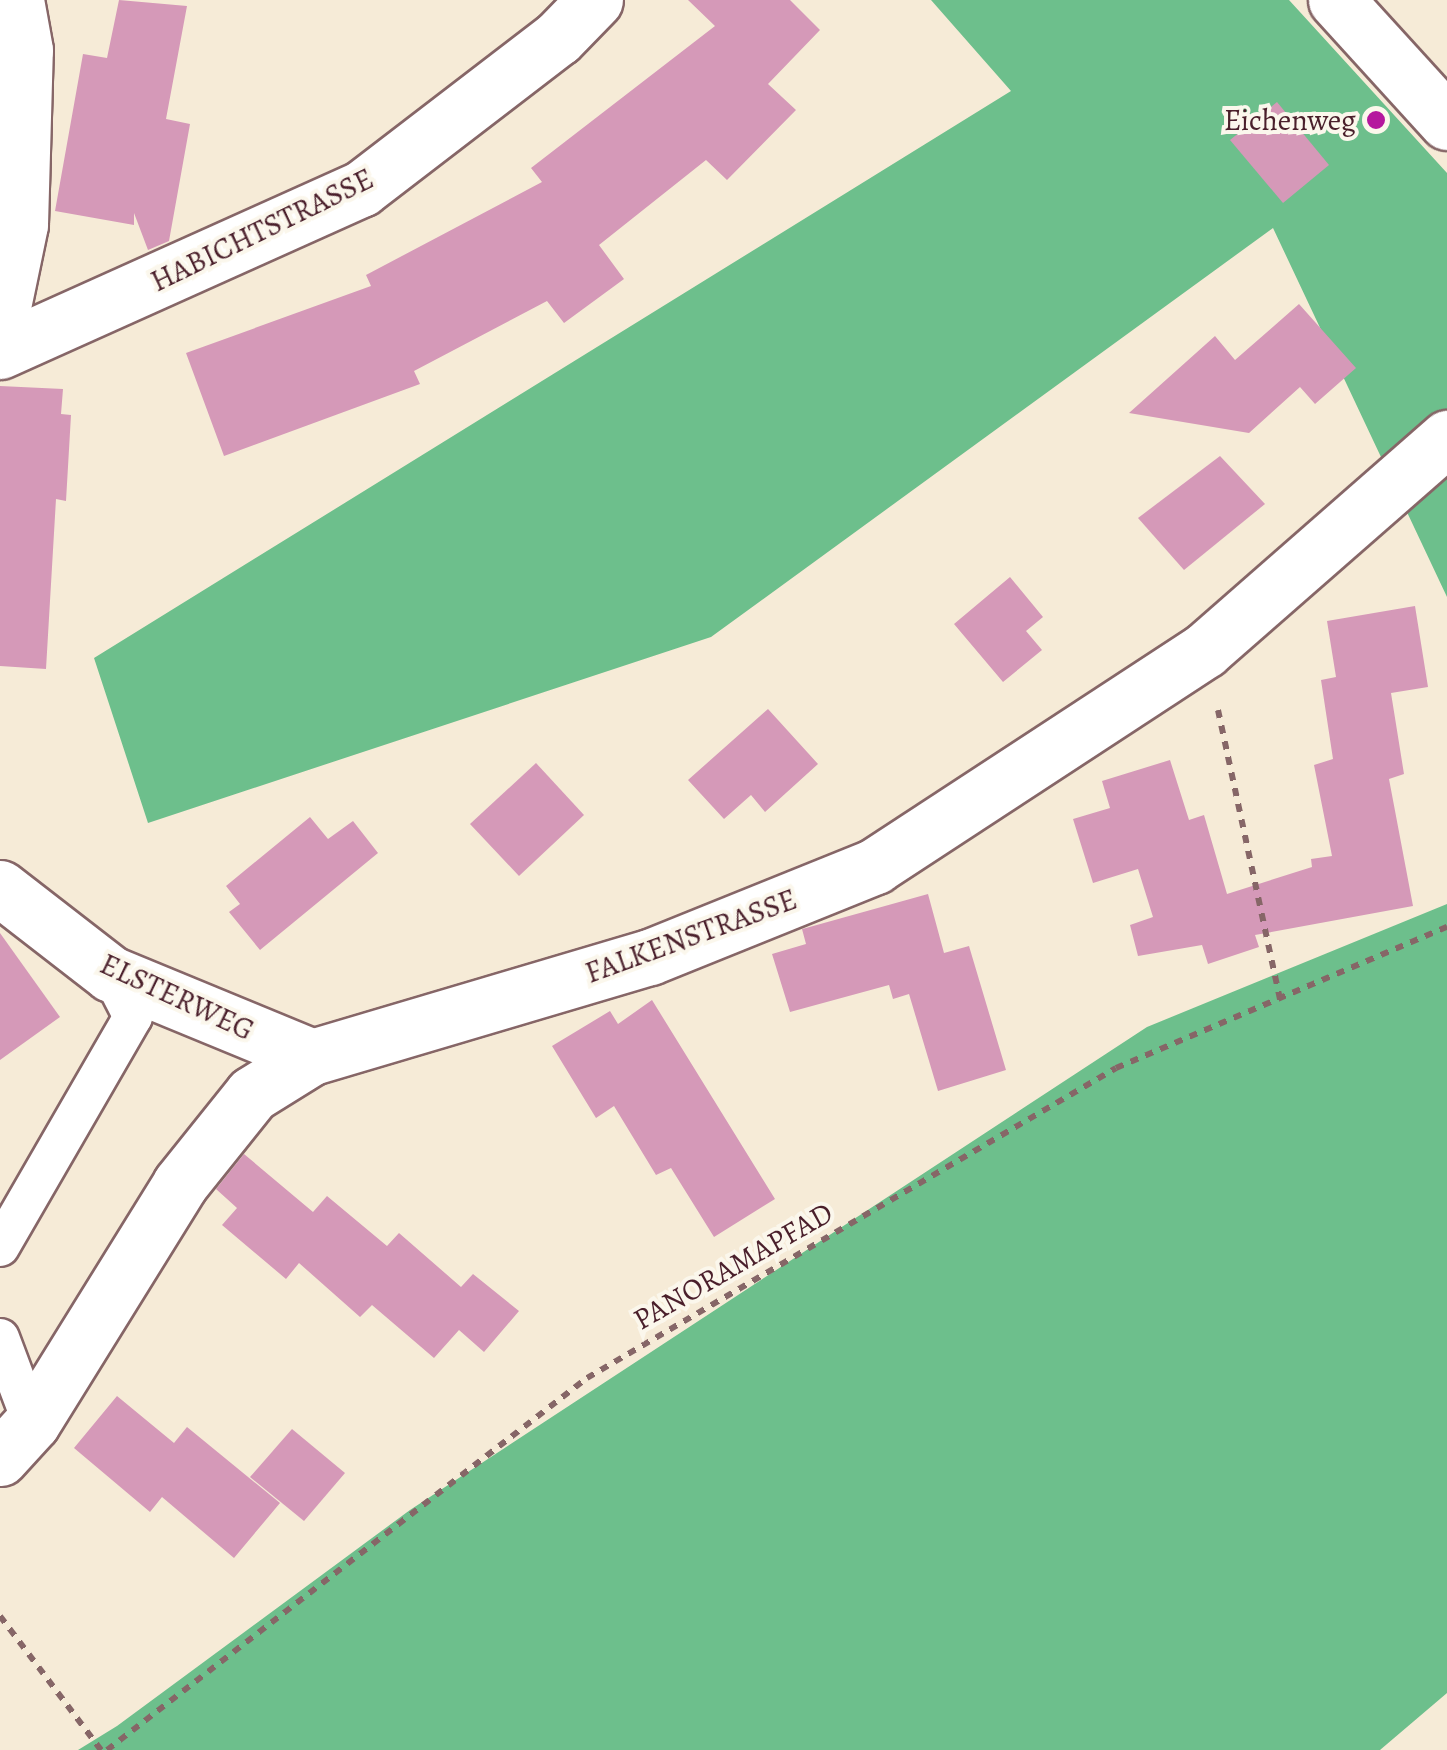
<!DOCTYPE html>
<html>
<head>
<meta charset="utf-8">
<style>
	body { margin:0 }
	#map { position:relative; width:1447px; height:1750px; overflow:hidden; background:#f6ebd7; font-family:Alegreya,serif }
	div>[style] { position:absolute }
	.forest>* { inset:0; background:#6dbf8c }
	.building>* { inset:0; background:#d599b8 }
	.path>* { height:6px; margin-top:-3px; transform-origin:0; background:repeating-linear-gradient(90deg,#866667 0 8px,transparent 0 16px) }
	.roads { filter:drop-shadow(2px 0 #866667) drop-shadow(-2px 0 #866667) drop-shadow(0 2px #866667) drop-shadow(0 -2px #866667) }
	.lane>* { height:38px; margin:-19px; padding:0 19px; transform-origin:19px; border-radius:19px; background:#fff }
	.street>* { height:55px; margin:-27.5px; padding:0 27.5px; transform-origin:27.5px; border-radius:27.5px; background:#fff }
	.dots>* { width:28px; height:28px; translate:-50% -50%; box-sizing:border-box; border:5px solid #fbf7ec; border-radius:50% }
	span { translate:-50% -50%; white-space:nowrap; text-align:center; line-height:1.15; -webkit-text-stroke:8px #fbf7ec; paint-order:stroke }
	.poi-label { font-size:30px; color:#4a1f2b }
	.right { translate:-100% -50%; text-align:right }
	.street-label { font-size:30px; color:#4a1f2b }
</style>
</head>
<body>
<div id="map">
	<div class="forest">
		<div style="clip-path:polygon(931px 0,1289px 0,1447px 173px,1447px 597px,1273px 228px,711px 637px,148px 823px,94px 658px,1011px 91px)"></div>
		<div style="clip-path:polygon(1447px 904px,1447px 1693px,1380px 1750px,78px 1750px,117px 1726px,410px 1510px,1147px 1027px)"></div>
	</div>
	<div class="building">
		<div style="clip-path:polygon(119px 0,187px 6px,166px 119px,190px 124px,169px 241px,148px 250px,134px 213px,134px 225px,55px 211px,83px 54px,107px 58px)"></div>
		<div style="clip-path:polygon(688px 0,790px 0,820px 30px,768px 84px,796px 110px,727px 180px,706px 160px,599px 245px,624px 279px,564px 323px,547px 301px,414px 371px,420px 384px,224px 456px,186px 353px,371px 286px,366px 275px,542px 182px,531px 168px,715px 26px)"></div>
		<div style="clip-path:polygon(1277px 102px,1329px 165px,1283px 203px,1230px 140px)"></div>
		<div style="clip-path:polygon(1299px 304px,1356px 368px,1315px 404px,1300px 387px,1249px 433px,1129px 413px,1215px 336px,1235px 360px)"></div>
		<div style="clip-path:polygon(0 386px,63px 389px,61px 414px,71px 415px,66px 501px,56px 499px,46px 669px,0 666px)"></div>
		<div style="clip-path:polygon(1220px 456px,1265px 504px,1184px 570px,1138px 518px)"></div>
		<div style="clip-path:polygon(1010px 577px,1043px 617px,1026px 631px,1042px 650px,1003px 682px,954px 624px)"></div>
		<div style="clip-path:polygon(1415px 606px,1428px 687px,1391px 693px,1404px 774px,1389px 779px,1413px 906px,1255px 935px,1259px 947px,1208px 964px,1202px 945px,1138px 956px,1130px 925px,1153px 917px,1138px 869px,1093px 883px,1073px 819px,1110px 808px,1102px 781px,1170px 760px,1189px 820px,1204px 815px,1227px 894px,1312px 867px,1311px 859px,1332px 856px,1314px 765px,1333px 759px,1321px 680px,1336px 677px,1327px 621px)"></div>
		<div style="clip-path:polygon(768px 709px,818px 764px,765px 812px,751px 795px,724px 819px,688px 780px)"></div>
		<div style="clip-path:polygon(536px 763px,584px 815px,519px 876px,470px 824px)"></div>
		<div style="clip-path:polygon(310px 817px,328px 839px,353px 821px,378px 853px,260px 950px,229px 912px,240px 904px,226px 886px)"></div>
		<div style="clip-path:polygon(928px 894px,944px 953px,969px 946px,1006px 1070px,938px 1091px,909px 994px,893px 999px,889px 985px,790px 1012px,772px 954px,806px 944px,802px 929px,806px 928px)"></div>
		<div style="clip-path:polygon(0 933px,60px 1017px,0 1060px)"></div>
		<div style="clip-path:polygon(652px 1000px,775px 1199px,714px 1237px,671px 1168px,656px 1175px,614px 1106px,596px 1118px,552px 1046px,610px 1011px,618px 1024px)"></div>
		<div style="clip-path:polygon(244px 1154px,313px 1212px,327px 1196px,387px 1246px,399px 1233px,461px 1287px,473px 1274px,519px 1311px,484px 1352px,459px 1330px,434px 1358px,372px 1305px,360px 1317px,299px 1263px,286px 1279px,222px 1225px,237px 1208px,216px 1189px)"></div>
		<div style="clip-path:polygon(117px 1396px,174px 1443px,187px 1427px,280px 1503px,234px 1558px,162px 1497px,150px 1512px,74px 1448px)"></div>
		<div style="clip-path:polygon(292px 1429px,345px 1473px,304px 1521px,250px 1477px)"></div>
	</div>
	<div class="path">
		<div style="left:1218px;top:710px;width:297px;rotate:77.9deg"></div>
		<div style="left:0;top:1616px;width:168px;rotate:53deg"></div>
		<div style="left:107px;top:1750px;width:607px;rotate:-37.78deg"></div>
		<div style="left:587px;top:1378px;width:613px;rotate:-30.37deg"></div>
		<div style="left:1116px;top:1068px;width:360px;rotate:-23.1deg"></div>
	</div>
	<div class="roads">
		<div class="lane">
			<div style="left:0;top:1247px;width:266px;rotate:-60deg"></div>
			<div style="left:133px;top:1017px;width:48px;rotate:-117.1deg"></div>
			<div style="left:0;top:1338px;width:91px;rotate:69.4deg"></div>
		</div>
		<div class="street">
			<div style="left:1336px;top:0;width:165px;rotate:47.7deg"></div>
			<div style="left:0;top:321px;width:99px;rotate:-78.3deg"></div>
			<div style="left:20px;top:224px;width:174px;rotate:-88.4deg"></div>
			<div style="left:25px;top:50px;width:51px;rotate:-100.2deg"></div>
			<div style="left:0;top:351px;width:396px;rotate:-24.2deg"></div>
			<div style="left:361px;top:189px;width:248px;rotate:-37.5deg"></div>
			<div style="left:558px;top:38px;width:53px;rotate:-45.8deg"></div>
			<div style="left:0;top:888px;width:140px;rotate:37.8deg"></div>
			<div style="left:111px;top:974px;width:217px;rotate:22.4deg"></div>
			<div style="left:0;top:1458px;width:47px;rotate:-47.6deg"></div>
			<div style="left:32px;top:1423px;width:281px;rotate:-58.2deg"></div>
			<div style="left:180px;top:1184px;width:115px;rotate:-51.3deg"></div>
			<div style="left:252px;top:1094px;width:70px;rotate:-31.7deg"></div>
			<div style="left:312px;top:1057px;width:352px;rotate:-16.5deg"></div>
			<div style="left:650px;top:957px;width:243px;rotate:-22deg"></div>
			<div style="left:875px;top:866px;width:394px;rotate:-33.2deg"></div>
			<div style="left:1205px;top:650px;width:322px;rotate:-41.2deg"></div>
		</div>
	</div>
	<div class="dots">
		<div style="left:1376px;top:120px;background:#b5179e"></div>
	</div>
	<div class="poi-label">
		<span class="right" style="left:1356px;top:120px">Eichenweg</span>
	</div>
	<div class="street-label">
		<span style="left:262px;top:230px;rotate:-26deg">HABICHTSTRASSE</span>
		<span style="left:691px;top:936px;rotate:-20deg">FALKENSTRASSE</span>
		<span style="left:177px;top:997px;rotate:25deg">ELSTERWEG</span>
		<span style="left:733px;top:1266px;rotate:-30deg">PANORAMAPFAD</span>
	</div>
</div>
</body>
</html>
